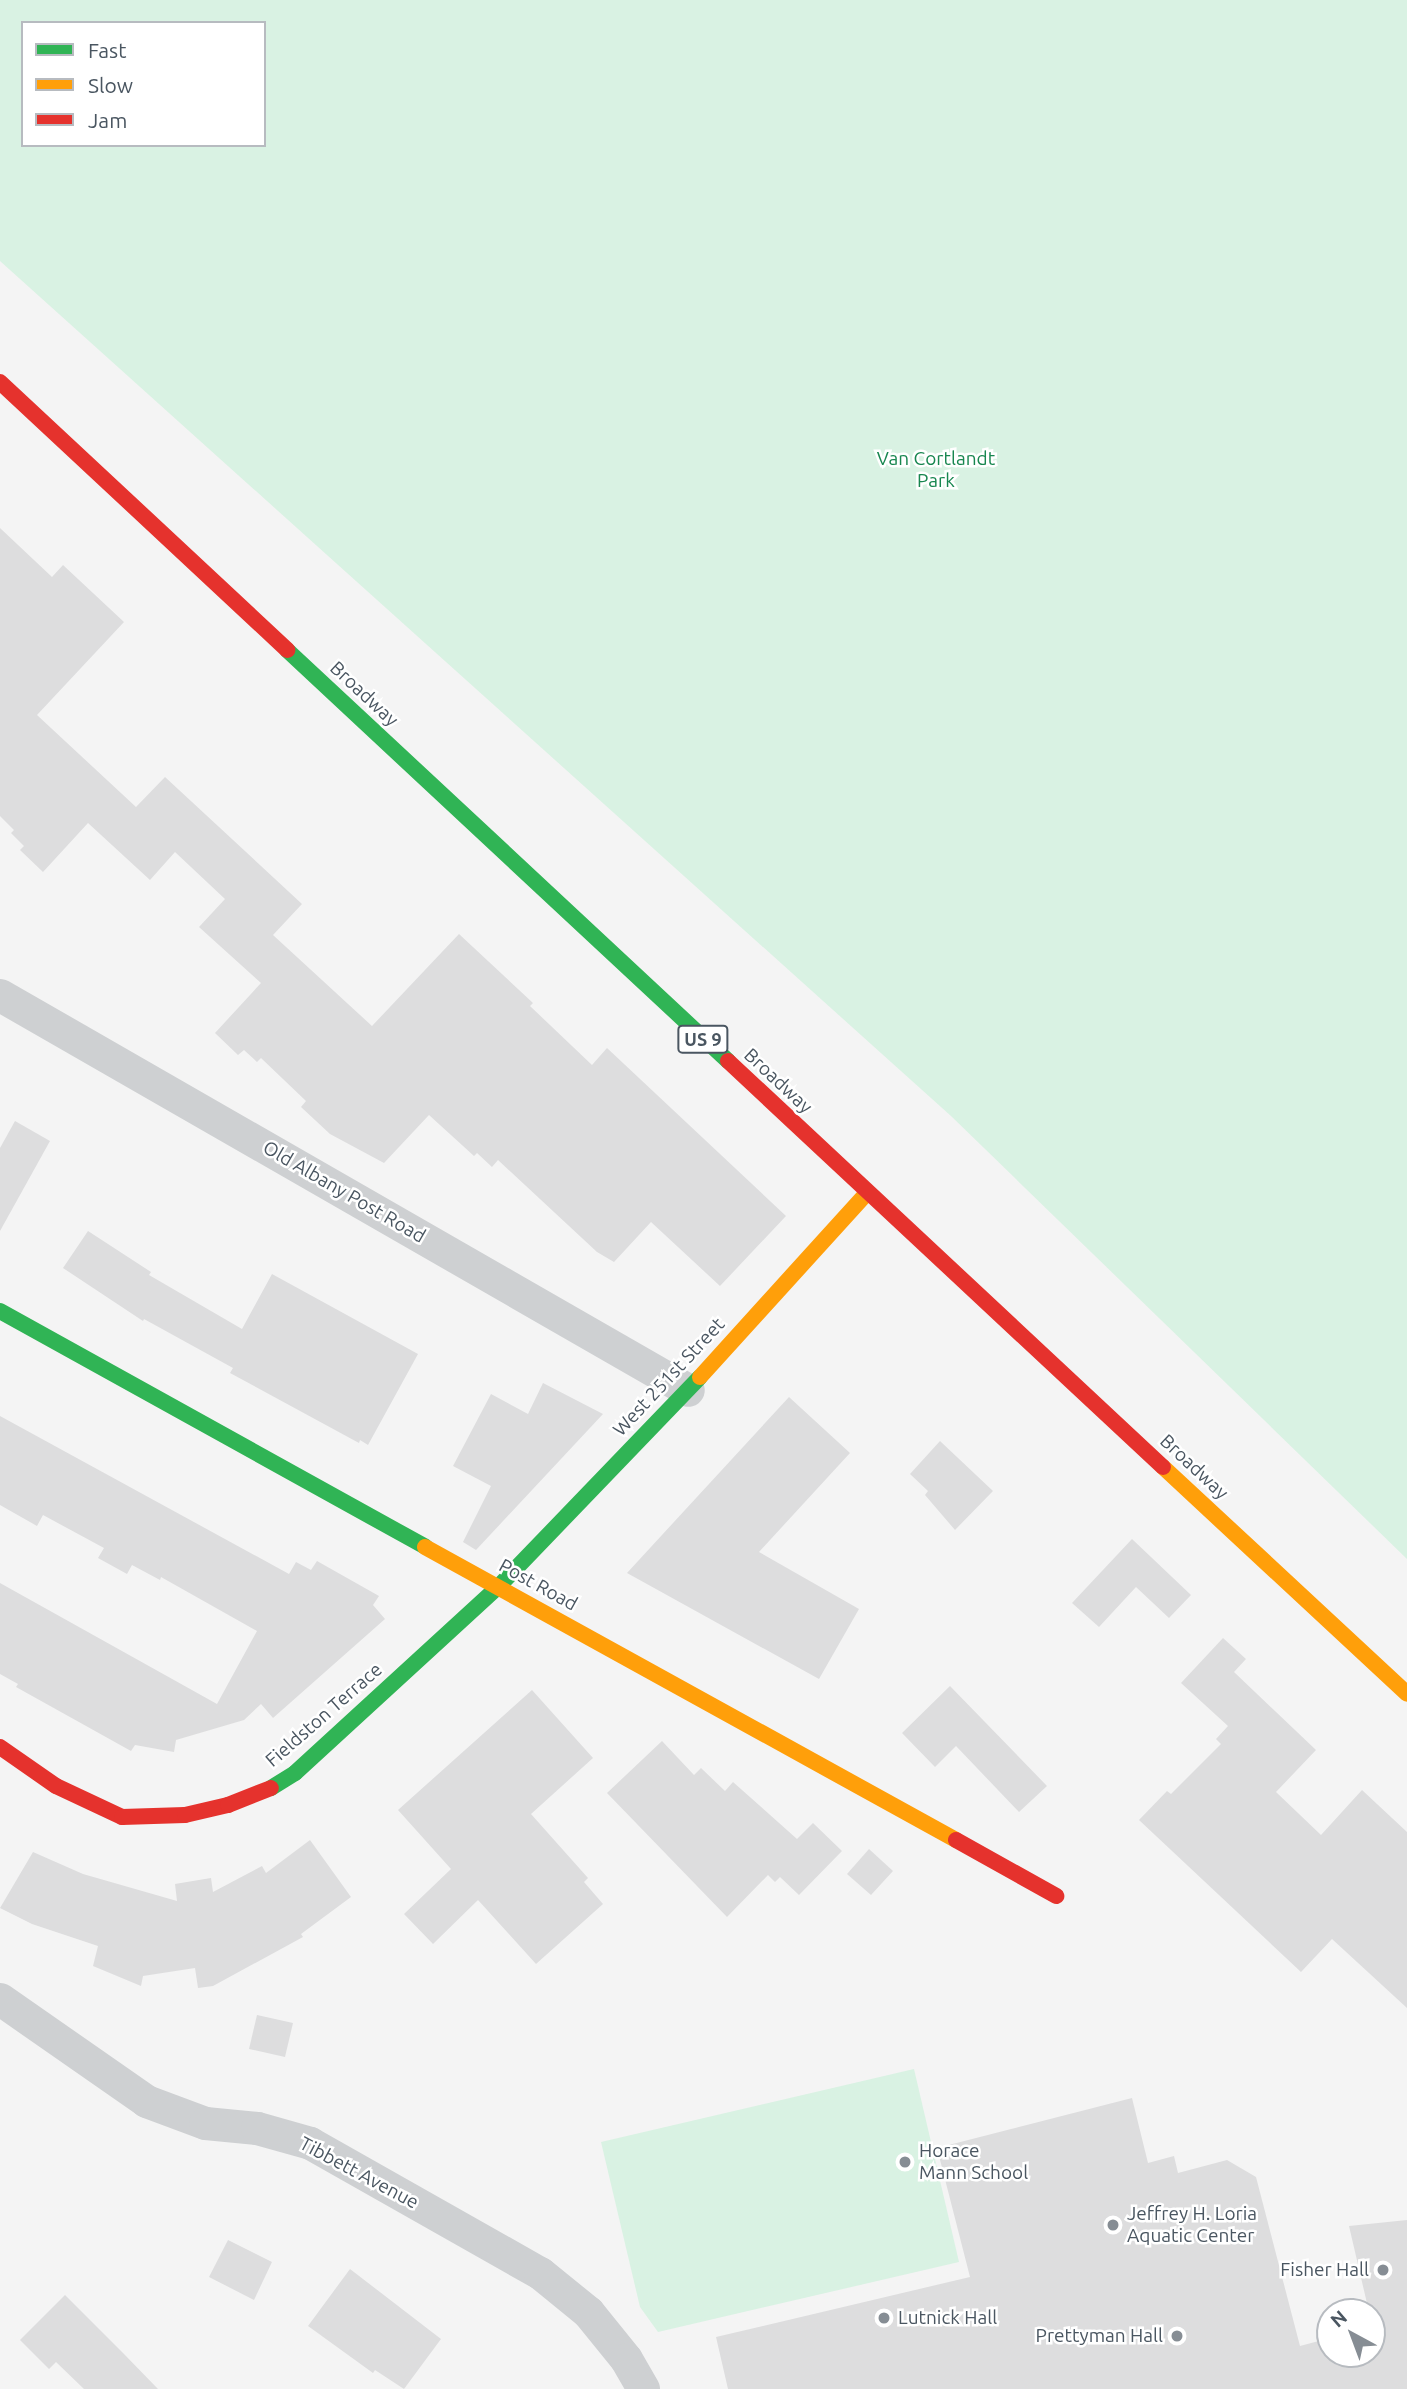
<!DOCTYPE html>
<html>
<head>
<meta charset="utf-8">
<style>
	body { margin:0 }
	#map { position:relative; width:1407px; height:2389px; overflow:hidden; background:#f4f4f4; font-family:Ubuntu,sans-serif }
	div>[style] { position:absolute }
	.green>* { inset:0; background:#d9f2e3 }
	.building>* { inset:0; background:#ddddde }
	.street>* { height:33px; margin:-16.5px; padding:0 16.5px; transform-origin:16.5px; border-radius:16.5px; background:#ced0d2 }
	.fast>* { height:16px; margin:-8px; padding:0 8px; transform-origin:8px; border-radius:8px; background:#30b455 }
	.slow>* { height:16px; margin:-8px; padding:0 8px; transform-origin:8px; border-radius:8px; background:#ff9f0a }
	.jam>* { height:16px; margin:-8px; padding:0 8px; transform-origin:8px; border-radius:8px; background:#e5322d }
	.dots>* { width:19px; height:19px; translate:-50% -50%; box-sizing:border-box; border:4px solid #fff; border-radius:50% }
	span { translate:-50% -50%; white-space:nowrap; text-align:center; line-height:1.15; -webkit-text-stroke:5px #fff; paint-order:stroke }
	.shield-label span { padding:2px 5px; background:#fff; border:2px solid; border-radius:5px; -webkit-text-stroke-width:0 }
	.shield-label { font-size:18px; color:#4a5661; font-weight:700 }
	.park-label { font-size:19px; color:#17864f }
	.street-label { font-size:19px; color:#4a5661 }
	.poi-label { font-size:19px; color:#4a5661 }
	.left { translate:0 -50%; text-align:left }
	.right { translate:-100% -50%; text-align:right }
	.legend { position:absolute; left:21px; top:21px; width:245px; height:126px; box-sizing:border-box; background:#fff; border:2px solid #b7bbc0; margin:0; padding:9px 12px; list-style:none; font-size:21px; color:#4a5661 }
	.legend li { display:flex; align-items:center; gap:14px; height:35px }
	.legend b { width:35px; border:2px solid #b7bbc0 }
	.north { position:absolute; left:1316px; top:2298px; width:70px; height:70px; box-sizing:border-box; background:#fff; border:2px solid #b7bbc0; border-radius:50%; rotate:319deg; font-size:19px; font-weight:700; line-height:28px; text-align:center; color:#4a5661 }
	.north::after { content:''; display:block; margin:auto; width:24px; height:32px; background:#868d94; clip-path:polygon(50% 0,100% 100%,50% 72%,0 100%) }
</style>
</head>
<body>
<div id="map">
	<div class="green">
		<div style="clip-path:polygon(evenodd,0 0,1407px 0,1407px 1559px,951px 1116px,0 261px,0 0,23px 23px,264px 23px,264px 145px,23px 145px,23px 23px)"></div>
		<div style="clip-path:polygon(914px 2069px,959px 2262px,658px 2332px,640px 2307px,601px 2142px)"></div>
	</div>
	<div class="building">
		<div style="clip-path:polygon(0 528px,52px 577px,63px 565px,124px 622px,37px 715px,136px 807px,165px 777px,302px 904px,273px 935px,372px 1026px,459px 934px,533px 1003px,530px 1006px,592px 1065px,607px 1048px,786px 1216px,720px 1286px,651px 1222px,614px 1262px,597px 1252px,498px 1160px,492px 1167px,477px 1153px,474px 1156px,429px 1115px,384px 1163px,330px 1134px,301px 1107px,306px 1101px,261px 1058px,257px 1062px,244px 1050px,238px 1055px,215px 1033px,261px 983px,199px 927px,225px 899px,175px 852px,150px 880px,88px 823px,43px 872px,20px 850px,24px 846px,11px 833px,14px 830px,0 816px)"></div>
		<div style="clip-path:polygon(15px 1121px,50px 1141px,0 1231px,0 1148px)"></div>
		<div style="clip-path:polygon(88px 1231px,151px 1272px,149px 1275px,242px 1329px,272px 1274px,418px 1354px,368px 1445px,360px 1440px,359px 1443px,230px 1373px,233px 1368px,144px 1319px,143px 1321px,63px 1268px)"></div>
		<div style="clip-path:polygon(543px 1383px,603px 1414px,476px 1550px,463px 1542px,491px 1486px,453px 1466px,491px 1394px,528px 1414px)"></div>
		<div style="clip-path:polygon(789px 1397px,850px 1453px,759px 1552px,859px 1609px,819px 1679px,627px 1573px)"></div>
		<div style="clip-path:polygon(0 1416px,289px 1574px,296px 1562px,311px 1570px,317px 1561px,379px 1596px,373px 1605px,385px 1619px,273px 1718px,261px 1704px,244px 1720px,176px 1740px,174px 1752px,135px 1745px,131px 1751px,16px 1687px,18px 1684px,0 1674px,0 1583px,217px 1704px,257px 1631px,161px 1577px,160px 1580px,132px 1565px,127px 1574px,98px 1558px,104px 1548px,43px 1515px,37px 1526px,0 1505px)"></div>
		<div style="clip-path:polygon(940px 1441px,993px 1491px,955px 1530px,925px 1495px,928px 1491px,910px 1474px)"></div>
		<div style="clip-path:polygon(1132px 1539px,1191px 1595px,1169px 1618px,1136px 1587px,1099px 1627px,1072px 1603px)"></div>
		<div style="clip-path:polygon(1223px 1638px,1246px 1659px,1234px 1672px,1316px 1750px,1276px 1792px,1321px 1835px,1362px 1790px,1407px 1832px,1407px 2008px,1332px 1939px,1301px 1972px,1139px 1820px,1167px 1791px,1171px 1794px,1221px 1744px,1216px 1739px,1228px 1726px,1181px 1683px)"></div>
		<div style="clip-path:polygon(950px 1686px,1047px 1786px,1019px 1812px,956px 1746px,935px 1767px,902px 1733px)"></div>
		<div style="clip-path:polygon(532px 1690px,593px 1758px,531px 1814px,588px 1878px,584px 1882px,603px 1904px,536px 1964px,478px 1900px,433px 1944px,404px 1914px,451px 1869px,398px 1810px)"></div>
		<div style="clip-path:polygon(662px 1741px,694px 1775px,701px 1768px,725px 1791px,733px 1782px,797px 1839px,813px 1823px,842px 1851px,799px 1895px,780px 1877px,775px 1882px,768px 1875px,727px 1917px,607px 1793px)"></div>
		<div style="clip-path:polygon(310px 1840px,351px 1897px,301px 1934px,303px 1937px,213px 1986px,198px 1988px,195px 1968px,143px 1976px,141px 1986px,93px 1966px,98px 1946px,32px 1924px,0 1908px,33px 1852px,83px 1874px,177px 1901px,175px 1884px,211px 1878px,213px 1892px,262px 1866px,266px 1873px)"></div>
		<div style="clip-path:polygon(869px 1849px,893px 1871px,871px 1895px,847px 1874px)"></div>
		<div style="clip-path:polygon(257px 2015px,293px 2023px,285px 2057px,249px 2049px)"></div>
		<div style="clip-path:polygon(1132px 2098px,1148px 2163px,1174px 2156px,1178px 2173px,1227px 2160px,1256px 2177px,1300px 2346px,1330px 2338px,1330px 2354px,1372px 2354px,1372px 2312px,1369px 2312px,1349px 2226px,1407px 2220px,1407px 2389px,728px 2389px,716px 2337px,970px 2277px,937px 2148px)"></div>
		<div style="clip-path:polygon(228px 2240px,272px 2262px,254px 2300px,209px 2277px)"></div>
		<div style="clip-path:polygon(350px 2269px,441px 2339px,404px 2389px,375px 2370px,373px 2373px,308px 2326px)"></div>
		<div style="clip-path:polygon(65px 2295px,124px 2354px,158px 2389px,84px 2389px,56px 2362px,49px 2369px,20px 2340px)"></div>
	</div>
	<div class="street">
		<div style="left:0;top:995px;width:793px;rotate:29.86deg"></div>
		<div style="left:0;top:1999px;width:178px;rotate:34.9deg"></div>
		<div style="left:146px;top:2101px;width:63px;rotate:20.4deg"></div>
		<div style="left:205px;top:2123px;width:52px;rotate:5.5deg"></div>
		<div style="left:257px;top:2128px;width:55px;rotate:15.8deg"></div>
		<div style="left:310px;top:2143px;width:264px;rotate:29.5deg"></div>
		<div style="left:540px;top:2273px;width:62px;rotate:39.1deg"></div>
		<div style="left:588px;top:2312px;width:60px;rotate:51deg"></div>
		<div style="left:626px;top:2359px;width:34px;rotate:60deg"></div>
	</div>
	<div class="fast">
		<div style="left:287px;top:650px;width:603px;rotate:42.98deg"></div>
		<div style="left:0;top:1311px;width:486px;rotate:29deg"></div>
		<div style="left:271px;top:1788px;width:28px;rotate:-32deg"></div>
		<div style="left:295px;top:1773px;width:275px;rotate:-42.5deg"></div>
		<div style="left:498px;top:1587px;width:291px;rotate:-46.1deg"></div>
	</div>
	<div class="slow">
		<div style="left:700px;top:1377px;width:248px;rotate:-47.8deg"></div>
		<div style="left:1163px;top:1467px;width:333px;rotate:42.9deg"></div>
		<div style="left:425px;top:1547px;width:606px;rotate:28.89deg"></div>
	</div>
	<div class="jam">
		<div style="left:0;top:382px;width:393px;rotate:43deg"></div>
		<div style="left:728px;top:1061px;width:595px;rotate:43.03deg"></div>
		<div style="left:0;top:1747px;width:68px;rotate:34.9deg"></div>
		<div style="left:56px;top:1786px;width:73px;rotate:25.2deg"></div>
		<div style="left:122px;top:1817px;width:63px;rotate:-1.8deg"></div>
		<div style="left:185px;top:1815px;width:44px;rotate:-13.1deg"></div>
		<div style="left:228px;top:1805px;width:46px;rotate:-21.6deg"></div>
		<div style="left:956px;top:1840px;width:115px;rotate:29.2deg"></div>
	</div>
	<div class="dots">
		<div style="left:905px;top:2162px;background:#868d94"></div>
		<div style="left:1113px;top:2225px;background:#868d94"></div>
		<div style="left:1383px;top:2270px;background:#868d94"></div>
		<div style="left:884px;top:2318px;background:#868d94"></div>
		<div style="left:1177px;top:2336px;background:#868d94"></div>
	</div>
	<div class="shield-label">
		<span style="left:703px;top:1039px">US 9</span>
	</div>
	<div class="park-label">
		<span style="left:936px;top:470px">Van Cortlandt<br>Park</span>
	</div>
	<div class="street-label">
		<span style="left:364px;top:694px;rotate:43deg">Broadway</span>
		<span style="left:778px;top:1081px;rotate:43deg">Broadway</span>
		<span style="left:344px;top:1192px;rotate:30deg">Old Albany Post Road</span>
		<span style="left:669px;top:1377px;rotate:-47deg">West 251st Street</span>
		<span style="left:1194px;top:1467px;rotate:43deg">Broadway</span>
		<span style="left:538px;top:1585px;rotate:29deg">Post Road</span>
		<span style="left:324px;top:1715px;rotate:-41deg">Fieldston Terrace</span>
		<span style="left:359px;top:2173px;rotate:28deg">Tibbett Avenue</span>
	</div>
	<div class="poi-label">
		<span class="left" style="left:919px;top:2162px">Horace<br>Mann School</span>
		<span class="left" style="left:1127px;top:2225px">Jeffrey H. Loria<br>Aquatic Center</span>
		<span class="right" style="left:1369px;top:2270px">Fisher Hall</span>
		<span class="left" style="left:898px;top:2318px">Lutnick Hall</span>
		<span class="right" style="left:1163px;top:2336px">Prettyman Hall</span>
	</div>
	<ul class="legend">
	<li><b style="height:9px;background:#30b455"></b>Fast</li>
	<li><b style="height:9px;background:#ff9f0a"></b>Slow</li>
	<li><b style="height:9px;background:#e5322d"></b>Jam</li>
	</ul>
	<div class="north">N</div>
</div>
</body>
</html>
